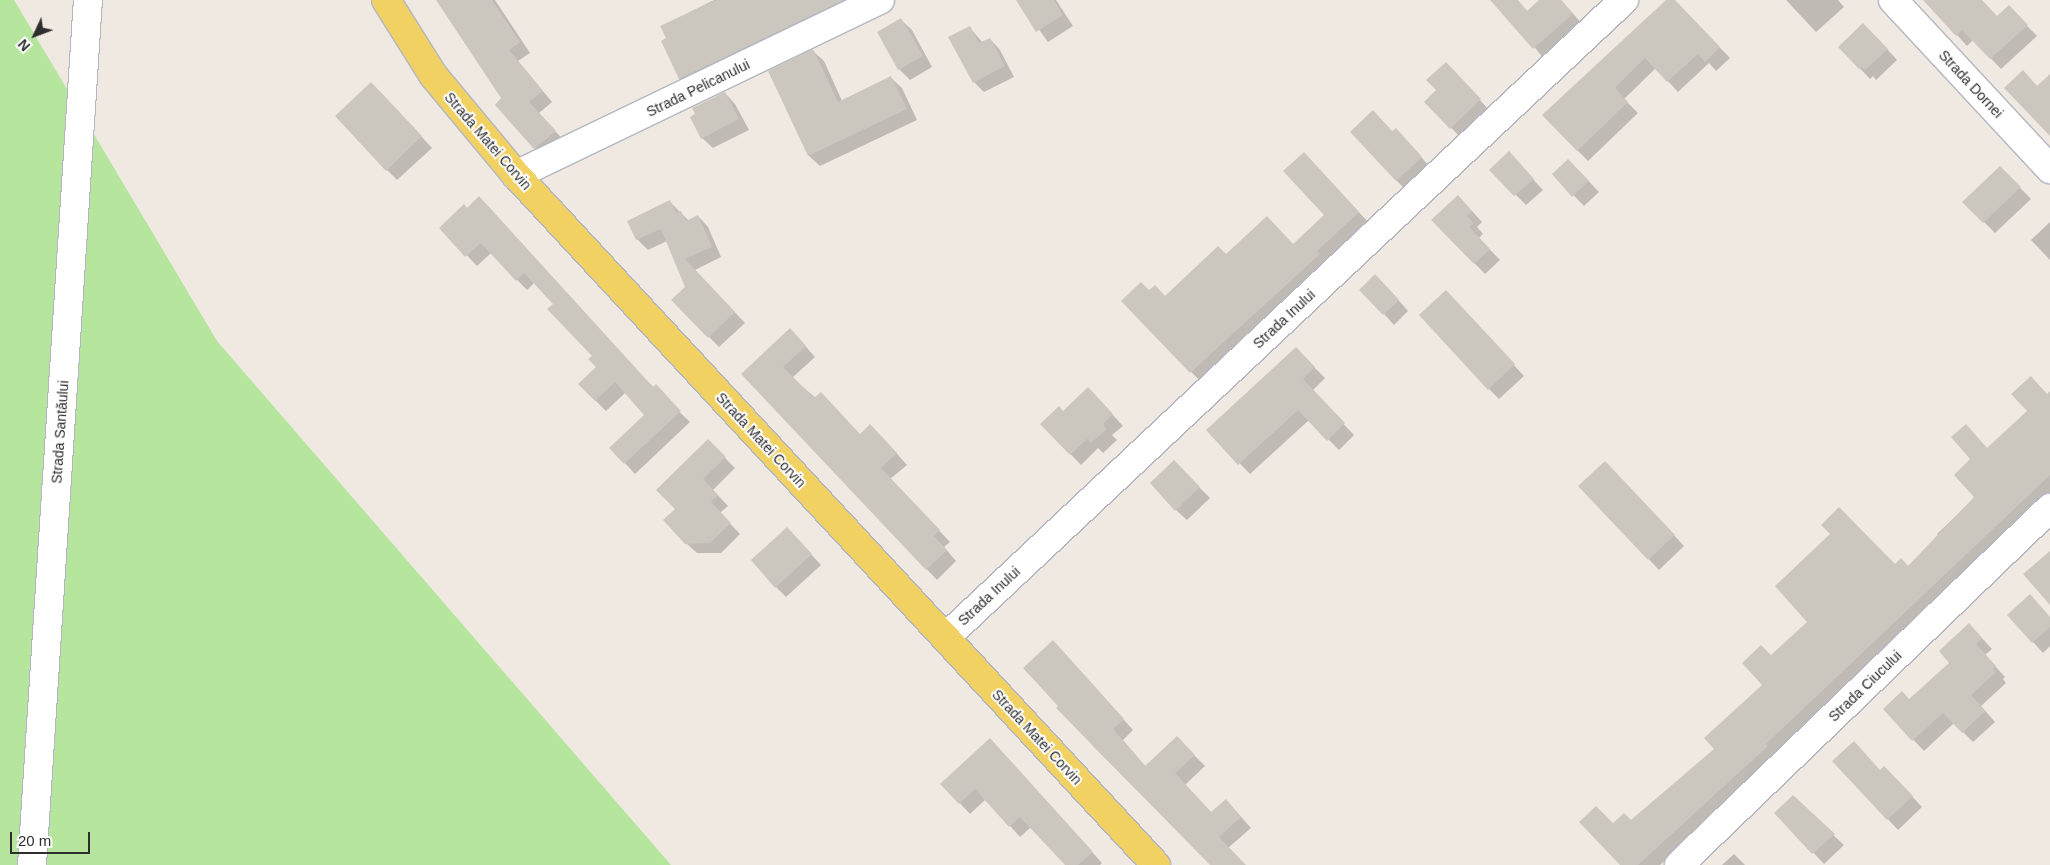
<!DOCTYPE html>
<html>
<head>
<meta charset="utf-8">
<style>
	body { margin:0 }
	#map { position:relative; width:2050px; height:865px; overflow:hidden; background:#efe9e1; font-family:Arial,sans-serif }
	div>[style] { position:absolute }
	.green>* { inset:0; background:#b6e59e }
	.shadow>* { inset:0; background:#0003 }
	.building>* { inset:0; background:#cbc7bf }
	.roads { filter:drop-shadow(1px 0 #b4b7c1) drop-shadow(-1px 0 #b4b7c1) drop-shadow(0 1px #b4b7c1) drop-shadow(0 -1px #b4b7c1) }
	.minor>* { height:28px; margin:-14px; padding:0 14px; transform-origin:14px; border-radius:14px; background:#fff }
	.major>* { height:28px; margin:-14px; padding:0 14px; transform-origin:14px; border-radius:14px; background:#f2d163 }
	span { translate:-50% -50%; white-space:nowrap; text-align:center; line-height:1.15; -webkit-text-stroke:4px #fff; paint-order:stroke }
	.street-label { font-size:14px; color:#2e2e2e }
	.north { position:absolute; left:10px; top:10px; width:50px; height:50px; -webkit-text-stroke:4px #fff; paint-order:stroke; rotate:227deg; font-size:14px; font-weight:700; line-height:20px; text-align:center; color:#2e2e2e }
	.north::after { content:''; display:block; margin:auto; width:18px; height:22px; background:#2e2e2e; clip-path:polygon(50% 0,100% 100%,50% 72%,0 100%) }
	.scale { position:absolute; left:10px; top:832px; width:80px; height:22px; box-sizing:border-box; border:2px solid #2e2e2e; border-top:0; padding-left:6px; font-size:15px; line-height:18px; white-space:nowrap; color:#2e2e2e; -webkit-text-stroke:4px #fff; paint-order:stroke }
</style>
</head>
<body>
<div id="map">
	<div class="green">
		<div style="clip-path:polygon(0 0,14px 0,217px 341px,671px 865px,0 865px)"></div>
	</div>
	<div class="shadow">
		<div style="clip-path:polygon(439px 0,495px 0,530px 53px,518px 61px,552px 102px,539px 113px,565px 142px,545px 158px,535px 148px)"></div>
		<div style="clip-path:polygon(714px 0,868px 0,690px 89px,680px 79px,662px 41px,668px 38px,662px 26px)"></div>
		<div style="clip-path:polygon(1018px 0,1056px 0,1073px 26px,1048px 42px)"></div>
		<div style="clip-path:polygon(1497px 0,1517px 0,1528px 12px,1541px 0,1561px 0,1583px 25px,1544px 59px)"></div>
		<div style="clip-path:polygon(1668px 0,1673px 0,1730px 58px,1716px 71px,1709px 63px,1678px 92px,1656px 68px,1624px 99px,1638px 113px,1588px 161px,1543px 115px)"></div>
		<div style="clip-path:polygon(1786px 0,1838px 0,1844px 7px,1816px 32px)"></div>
		<div style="clip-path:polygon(1925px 0,1981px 0,1997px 18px,2009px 7px,2037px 36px,2001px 69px,1973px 40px,1967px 46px)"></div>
		<div style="clip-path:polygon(901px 20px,912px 30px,932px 67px,910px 80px,899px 69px)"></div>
		<div style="clip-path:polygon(970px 28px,983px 43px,990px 39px,1000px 50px,1014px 77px,984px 92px,974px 82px)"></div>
		<div style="clip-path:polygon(1874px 35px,1897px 60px,1876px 80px,1873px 76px,1870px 79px,1840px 47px)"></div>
		<div style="clip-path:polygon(813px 51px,824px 61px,842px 101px,891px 78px,902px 88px,917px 120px,820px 166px,809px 156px,769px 72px)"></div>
		<div style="clip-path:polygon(1456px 74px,1490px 111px,1462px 139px,1426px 102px)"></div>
		<div style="clip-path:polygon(725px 93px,735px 104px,749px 130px,713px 148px,702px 138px,697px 115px)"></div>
		<div style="clip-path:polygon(382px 94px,432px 148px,397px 180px,387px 170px)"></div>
		<div style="clip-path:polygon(1406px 140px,1431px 168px,1407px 191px,1396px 180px)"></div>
		<div style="clip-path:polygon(1314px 164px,1369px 223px,1202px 383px,1123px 301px,1149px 292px,1166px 298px,1294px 245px,1326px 215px)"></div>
		<div style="clip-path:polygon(1519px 164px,1543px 190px,1526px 205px,1491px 170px)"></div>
		<div style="clip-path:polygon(2000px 167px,2031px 199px,1995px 233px,1964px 202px)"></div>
		<div style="clip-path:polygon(1579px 171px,1599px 192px,1584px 206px,1553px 174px)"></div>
		<div style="clip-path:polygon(670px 202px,689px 221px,698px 216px,708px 227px,721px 257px,695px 270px,745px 323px,719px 347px,673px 300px,686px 287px,667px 241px,648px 250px,637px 239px)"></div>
		<div style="clip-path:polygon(464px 206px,690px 422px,635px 474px,611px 448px,646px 415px,626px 392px,606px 411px,595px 400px,598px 367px,593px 356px,554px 304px,534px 283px,527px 290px,491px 253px,477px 266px,441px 228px)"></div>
		<div style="clip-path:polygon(1472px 211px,1482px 222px,1477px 227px,1483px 234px,1479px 238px,1500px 260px,1485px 274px,1433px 220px)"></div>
		<div style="clip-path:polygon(2050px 222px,2050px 260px,2031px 240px)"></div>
		<div style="clip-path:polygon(1386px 286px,1408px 311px,1394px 325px,1384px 314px)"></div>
		<div style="clip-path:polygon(1456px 303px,1524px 376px,1499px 399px,1489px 389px)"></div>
		<div style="clip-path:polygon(800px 340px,815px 357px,792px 378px,860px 435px,881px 436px,907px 465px,890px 479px,950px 542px,944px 547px,956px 561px,937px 580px,742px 374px)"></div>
		<div style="clip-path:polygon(1296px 349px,1325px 378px,1312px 391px,1354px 435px,1339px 450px,1309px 420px,1250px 474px,1208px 430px)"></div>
		<div style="clip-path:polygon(1098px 399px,1123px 426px,1112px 435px,1117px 440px,1103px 453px,1098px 448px,1081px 465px,1042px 424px)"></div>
		<div style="clip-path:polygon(2050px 399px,2050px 495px,1778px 757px,1660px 865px,1622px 865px,1613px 825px,1631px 822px,1716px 749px,1764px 685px,1771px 657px,1894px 565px,1908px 567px,1940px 538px,1937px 534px,1976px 497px,1988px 449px)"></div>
		<div style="clip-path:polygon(708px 441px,735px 468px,713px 490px,728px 506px,720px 513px,740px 534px,721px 553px,697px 553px,686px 543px,676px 509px)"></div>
		<div style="clip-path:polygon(1174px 462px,1210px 498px,1187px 520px,1176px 510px)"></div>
		<div style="clip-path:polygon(1616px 473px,1684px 546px,1659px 570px,1580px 486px)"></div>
		<div style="clip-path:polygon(797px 539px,821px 565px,786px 597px,776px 587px)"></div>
		<div style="clip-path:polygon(2050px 617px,2050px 646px,2043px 653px,2033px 642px)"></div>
		<div style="clip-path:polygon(1979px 635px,1992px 649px,1985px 655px,2005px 677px,2003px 679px,2006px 683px,1981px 706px,1995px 722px,1973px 742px,1954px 723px,1924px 751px,1884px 709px,1910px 701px)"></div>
		<div style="clip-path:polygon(1063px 652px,1133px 730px,1123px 740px,1146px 767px,1187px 748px,1205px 766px,1185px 785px,1212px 813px,1236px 811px,1251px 828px,1228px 848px,1245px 865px,1212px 865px,1094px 747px,1025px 668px)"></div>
		<div style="clip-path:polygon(1000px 750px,1102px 863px,1100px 865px,1067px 865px,1031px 827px,1020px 837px,986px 799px,970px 814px,942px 784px)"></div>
		<div style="clip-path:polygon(1834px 761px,1881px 771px,1895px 778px,1922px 807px,1898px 830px)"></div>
		<div style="clip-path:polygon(1793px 797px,1844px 845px,1824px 864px,1776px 813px)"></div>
		<div style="clip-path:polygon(1734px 854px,1745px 865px,1722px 865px)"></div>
	</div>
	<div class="building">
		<div style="clip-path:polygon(436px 0,492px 0,520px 42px,509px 50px,543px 91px,529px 102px,556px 131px,534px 149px,495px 105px,501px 98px)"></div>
		<div style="clip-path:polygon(716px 0,844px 0,679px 79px,661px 41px,666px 38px,660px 26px)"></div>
		<div style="clip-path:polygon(1016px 0,1054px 0,1063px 15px,1036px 32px)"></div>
		<div style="clip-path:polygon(1490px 0,1518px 0,1527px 11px,1539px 0,1561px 0,1573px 14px,1533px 49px)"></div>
		<div style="clip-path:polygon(1666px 0,1675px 0,1720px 47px,1705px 62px,1698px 54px,1667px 82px,1645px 58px,1615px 88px,1628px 102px,1577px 151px,1542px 115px)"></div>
		<div style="clip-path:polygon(1923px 0,1982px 0,1997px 16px,2009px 5px,2028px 25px,1990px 59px,1962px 30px,1956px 36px)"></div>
		<div style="clip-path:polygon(901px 18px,923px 56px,898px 70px,877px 32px)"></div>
		<div style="clip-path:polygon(1863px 23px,1888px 49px,1865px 70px,1862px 67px,1859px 69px,1838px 47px)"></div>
		<div style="clip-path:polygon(970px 26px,979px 43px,990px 38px,1005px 66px,973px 83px,948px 37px)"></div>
		<div style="clip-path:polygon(813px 49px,838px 102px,891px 76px,907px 109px,808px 156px,768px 71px)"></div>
		<div style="clip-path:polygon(1446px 62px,1481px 99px,1450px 129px,1424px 102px,1436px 90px,1426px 80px)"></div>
		<div style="clip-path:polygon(2023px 70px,2037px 86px,2050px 74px,2050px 136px,2004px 88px)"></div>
		<div style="clip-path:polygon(371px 82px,422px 136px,386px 171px,335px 116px)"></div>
		<div style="clip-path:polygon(725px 92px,739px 119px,701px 139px,690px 117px,695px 114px,692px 108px)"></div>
		<div style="clip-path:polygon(1373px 110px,1392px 131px,1396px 128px,1422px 157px,1396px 181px,1350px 132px)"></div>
		<div style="clip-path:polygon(1509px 151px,1534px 179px,1514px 196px,1489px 170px)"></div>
		<div style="clip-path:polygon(1304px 152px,1359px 212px,1317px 251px,1320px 254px,1190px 373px,1121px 301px,1141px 282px,1149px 290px,1155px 285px,1165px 296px,1218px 246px,1226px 254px,1267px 216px,1293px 244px,1324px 215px,1283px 171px)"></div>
		<div style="clip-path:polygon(1568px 159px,1589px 181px,1572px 197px,1552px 174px)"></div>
		<div style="clip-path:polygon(2000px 166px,2021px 187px,1983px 223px,1962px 202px)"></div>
		<div style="clip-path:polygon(1458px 195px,1472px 211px,1467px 216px,1474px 223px,1469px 227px,1490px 249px,1474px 264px,1431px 220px)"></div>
		<div style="clip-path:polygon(479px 196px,653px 387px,656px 384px,681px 411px,624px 464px,609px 448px,644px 415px,615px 382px,595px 401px,578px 384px,596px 367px,588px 359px,592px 356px,547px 309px,553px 304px,524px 273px,516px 281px,481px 243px,465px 257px,439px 228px,464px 204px,467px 208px)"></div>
		<div style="clip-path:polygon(670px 200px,676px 213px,681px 211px,686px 221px,698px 215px,712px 247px,685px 259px,735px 312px,708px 338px,671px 300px,685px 287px,661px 229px,636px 240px,627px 221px)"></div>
		<div style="clip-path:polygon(1375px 274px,1399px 300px,1383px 315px,1359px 290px)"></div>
		<div style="clip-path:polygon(1446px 290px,1515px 364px,1488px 390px,1419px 315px)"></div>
		<div style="clip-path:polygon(790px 328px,806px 346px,783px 367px,814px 398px,821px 392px,860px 434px,870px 424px,897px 453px,881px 468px,940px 530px,934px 536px,947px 550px,926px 570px,741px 374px)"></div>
		<div style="clip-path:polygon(1296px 347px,1315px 367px,1303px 379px,1345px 423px,1327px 441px,1298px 410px,1238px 465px,1206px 430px)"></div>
		<div style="clip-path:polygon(2031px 376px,2047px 394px,2050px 391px,2050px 475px,1766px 744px,1768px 746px,1638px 865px,1620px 865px,1579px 822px,1596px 806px,1613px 823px,1624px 813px,1631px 820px,1714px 749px,1704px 738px,1762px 685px,1742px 663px,1761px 645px,1771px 655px,1807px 622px,1775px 586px,1830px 534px,1821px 525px,1839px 507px,1895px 564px,1901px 558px,1908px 566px,1974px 497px,1954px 475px,1970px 459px,1951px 437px,1966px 424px,1987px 448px,2027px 411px,2011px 394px)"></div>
		<div style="clip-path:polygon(1088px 387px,1113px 414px,1103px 424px,1107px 429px,1091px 443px,1087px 439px,1070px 455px,1040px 424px,1059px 406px,1063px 411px)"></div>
		<div style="clip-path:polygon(708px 439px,726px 457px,703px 479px,718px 495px,711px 502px,731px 523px,710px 543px,685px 544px,663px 520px,675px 509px,656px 490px)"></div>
		<div style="clip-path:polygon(1174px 460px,1200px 487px,1175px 511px,1150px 483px)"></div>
		<div style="clip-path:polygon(1605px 461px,1675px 535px,1648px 560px,1578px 486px)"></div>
		<div style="clip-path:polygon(787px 527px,812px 554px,775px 588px,751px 560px)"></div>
		<div style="clip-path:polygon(2050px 551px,2050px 605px,2023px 574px)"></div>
		<div style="clip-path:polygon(2030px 594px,2050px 617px,2050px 627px,2032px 643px,2007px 615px)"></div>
		<div style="clip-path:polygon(1969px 623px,1982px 638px,1976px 644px,1996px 666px,1993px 668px,1996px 672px,1971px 695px,1985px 711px,1962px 733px,1943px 713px,1912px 741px,1883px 709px,1902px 691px,1909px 699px,1949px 663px,1939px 651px)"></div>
		<div style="clip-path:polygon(1053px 640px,1124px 719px,1113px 729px,1145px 766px,1177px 736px,1195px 755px,1175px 773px,1211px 812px,1226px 799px,1241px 817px,1219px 837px,1246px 865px,1210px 865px,1056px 708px,1058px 706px,1023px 668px)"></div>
		<div style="clip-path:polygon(990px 738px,1093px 852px,1078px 865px,1065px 865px,1020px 817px,1009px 827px,975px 789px,959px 804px,940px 784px)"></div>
		<div style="clip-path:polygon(1854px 741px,1880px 770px,1884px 766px,1913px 796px,1887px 820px,1832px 761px)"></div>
		<div style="clip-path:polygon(1793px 795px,1835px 834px,1812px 854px,1774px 813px)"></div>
	</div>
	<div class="roads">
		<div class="minor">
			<div style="left:1893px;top:0;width:231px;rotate:47.1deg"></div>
			<div style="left:516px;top:175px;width:404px;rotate:-25.7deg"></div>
			<div style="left:945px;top:638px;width:932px;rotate:-43.22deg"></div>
			<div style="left:32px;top:865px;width:867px;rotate:-86.3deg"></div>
			<div style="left:1679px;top:865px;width:515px;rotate:-43.9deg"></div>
		</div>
		<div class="major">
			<div style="left:386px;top:0;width:89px;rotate:57.9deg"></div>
			<div style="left:433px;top:75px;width:130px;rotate:50.3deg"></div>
			<div style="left:516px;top:175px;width:941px;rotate:47.15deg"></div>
		</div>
	</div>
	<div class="street-label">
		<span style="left:1971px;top:84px;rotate:47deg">Strada Dornei</span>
		<span style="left:698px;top:88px;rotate:-26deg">Strada Pelicanului</span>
		<span style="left:488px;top:141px;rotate:49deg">Strada Matei Corvin</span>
		<span style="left:1284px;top:319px;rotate:-43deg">Strada Inului</span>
		<span style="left:60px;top:432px;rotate:-86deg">Strada Santăului</span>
		<span style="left:761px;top:440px;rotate:47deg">Strada Matei Corvin</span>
		<span style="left:989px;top:596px;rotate:-43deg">Strada Inului</span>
		<span style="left:1865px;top:686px;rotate:-44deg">Strada Ciucului</span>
		<span style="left:1037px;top:737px;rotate:47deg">Strada Matei Corvin</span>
	</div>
	<div class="north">N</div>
	<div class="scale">20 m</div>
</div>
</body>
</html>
